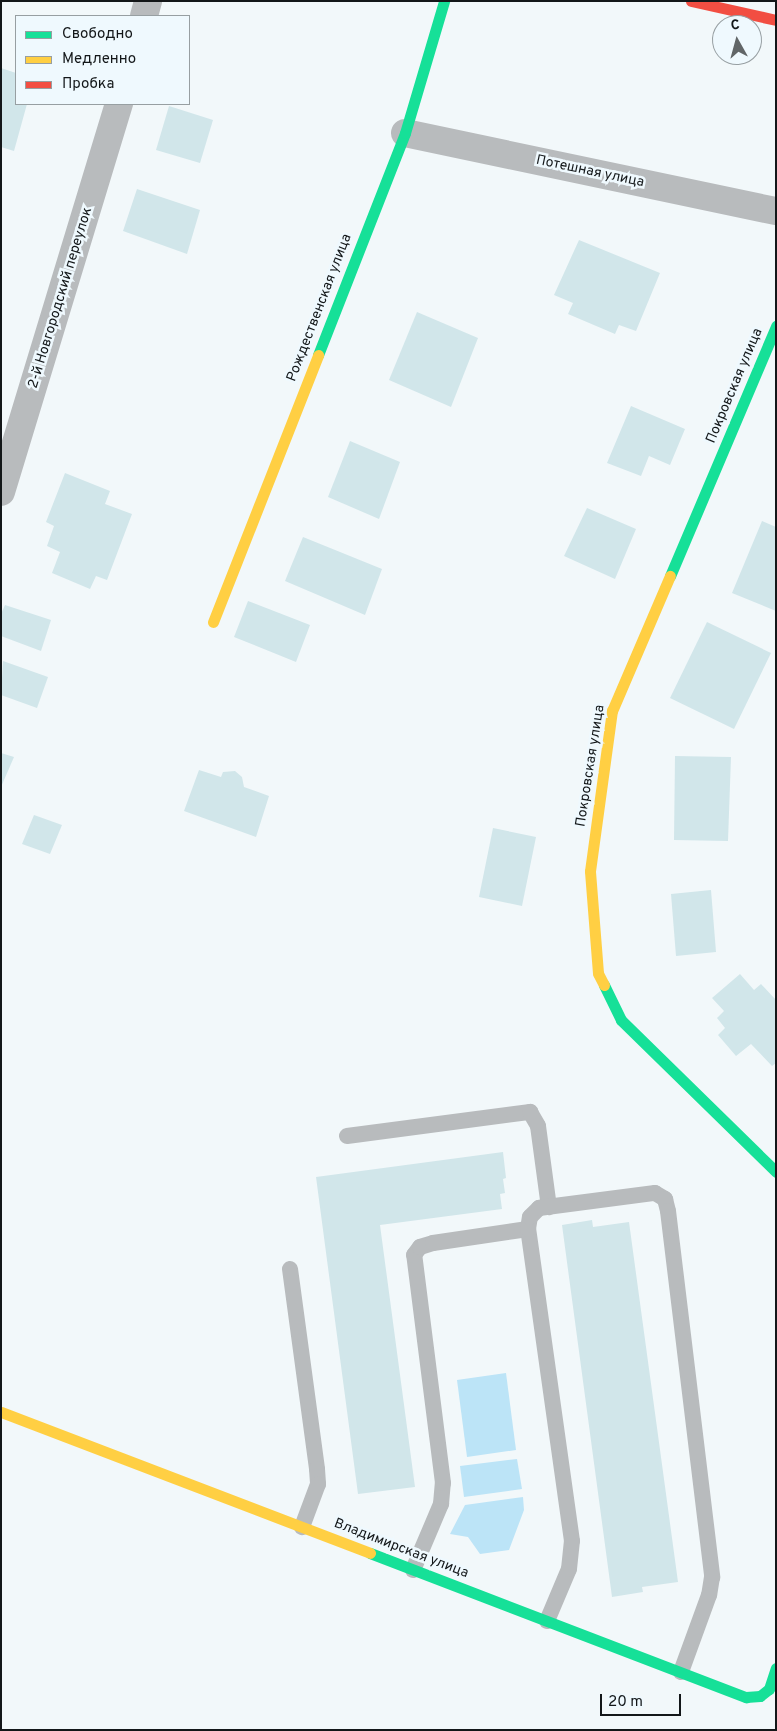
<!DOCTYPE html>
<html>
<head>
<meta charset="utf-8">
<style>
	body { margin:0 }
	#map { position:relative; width:777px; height:1731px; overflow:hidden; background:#f2f8fa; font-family:Overpass,sans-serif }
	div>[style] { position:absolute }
	.green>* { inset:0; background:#bce4f7 }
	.building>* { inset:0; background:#d1e6ea }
	.lane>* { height:16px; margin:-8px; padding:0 8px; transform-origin:8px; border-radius:8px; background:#b8bbbd }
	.street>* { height:28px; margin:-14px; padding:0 14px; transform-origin:14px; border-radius:14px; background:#b8bbbd }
	.fast>* { height:11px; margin:-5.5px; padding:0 5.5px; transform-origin:5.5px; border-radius:5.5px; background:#16e098 }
	.slow>* { height:11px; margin:-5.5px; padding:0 5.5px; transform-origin:5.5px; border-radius:5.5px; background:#ffcf43 }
	.jam>* { height:11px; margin:-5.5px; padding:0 5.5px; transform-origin:5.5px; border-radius:5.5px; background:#f24e42 }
	span { translate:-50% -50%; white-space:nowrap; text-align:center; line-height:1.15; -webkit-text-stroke:5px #eff9fe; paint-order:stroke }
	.street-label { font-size:14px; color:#131719 }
	.frame { position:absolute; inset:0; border:2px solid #131719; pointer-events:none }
	.legend { position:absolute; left:15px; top:15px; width:175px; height:90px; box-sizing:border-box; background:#eff9fe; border:1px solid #979fa2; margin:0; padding:6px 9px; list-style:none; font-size:15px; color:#131719 }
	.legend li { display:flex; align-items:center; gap:10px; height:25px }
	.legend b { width:25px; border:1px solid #979fa2 }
	.north { position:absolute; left:712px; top:15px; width:50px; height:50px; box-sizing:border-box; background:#eff9fe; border:1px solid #979fa2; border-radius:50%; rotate:353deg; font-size:14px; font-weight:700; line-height:20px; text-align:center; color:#131719 }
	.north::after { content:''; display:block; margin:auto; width:18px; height:22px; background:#616668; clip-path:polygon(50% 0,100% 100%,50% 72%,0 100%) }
	.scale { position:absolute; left:600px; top:1694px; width:81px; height:22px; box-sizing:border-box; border:2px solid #131719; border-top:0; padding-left:6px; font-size:15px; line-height:18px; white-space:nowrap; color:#131719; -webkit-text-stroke:4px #eff9fe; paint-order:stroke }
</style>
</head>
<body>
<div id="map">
	<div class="green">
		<div style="clip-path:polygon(506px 1373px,516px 1450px,467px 1457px,457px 1380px)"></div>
		<div style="clip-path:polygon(517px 1459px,522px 1489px,464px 1497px,460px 1466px)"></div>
		<div style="clip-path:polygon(523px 1497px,524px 1510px,509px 1550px,480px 1554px,468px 1537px,450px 1534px,465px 1505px)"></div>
	</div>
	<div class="building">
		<div style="clip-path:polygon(1px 68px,16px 73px,16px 104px,27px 104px,14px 151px,1px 147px)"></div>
		<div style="clip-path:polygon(169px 106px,213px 120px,200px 163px,156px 150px)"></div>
		<div style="clip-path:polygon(137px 189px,200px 210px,187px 254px,123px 231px)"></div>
		<div style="clip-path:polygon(579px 240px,660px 273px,636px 331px,619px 325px,615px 334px,568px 314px,573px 303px,554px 295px)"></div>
		<div style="clip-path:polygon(417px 312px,478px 338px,451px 407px,389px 380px)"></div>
		<div style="clip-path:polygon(631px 406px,685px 429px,670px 465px,649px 456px,641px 476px,607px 463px)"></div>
		<div style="clip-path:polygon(350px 441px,400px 462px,379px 519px,328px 497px)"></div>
		<div style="clip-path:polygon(65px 473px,110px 491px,105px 504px,132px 514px,107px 580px,96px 576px,90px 589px,52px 573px,60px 552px,47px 546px,54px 526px,46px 522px)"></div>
		<div style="clip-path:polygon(587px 508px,636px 529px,615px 579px,564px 556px)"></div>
		<div style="clip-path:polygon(762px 521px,776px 527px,776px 611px,732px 593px)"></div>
		<div style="clip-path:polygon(303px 537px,382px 569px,365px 615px,285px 581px)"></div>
		<div style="clip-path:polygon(248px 601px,310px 625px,296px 662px,234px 637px)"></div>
		<div style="clip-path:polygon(5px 605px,51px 620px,41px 651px,1px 636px,1px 614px)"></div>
		<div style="clip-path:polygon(707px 622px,771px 653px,734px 729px,670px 698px)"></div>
		<div style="clip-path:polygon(3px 661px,48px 677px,37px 708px,1px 695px)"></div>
		<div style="clip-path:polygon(1px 753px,14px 757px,1px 787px)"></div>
		<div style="clip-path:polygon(675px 756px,731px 757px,728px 841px,674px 840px)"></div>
		<div style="clip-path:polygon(199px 770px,221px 777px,223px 772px,235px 771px,242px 777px,244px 787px,269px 796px,256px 837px,184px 811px)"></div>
		<div style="clip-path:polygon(34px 815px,62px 825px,50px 854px,22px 844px)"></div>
		<div style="clip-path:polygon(493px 828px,536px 837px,522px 906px,479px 897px)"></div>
		<div style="clip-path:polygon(711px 890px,716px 952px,676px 956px,671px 894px)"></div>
		<div style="clip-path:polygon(740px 974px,754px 990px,761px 984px,776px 1000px,776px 1063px,772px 1066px,751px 1044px,736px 1056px,718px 1035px,725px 1028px,717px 1018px,724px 1011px,712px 998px)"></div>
		<div style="clip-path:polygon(503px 1152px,506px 1178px,503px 1179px,505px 1193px,500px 1194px,502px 1209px,380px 1225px,415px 1487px,358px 1494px,316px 1177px)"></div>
		<div style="clip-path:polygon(592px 1220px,593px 1227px,629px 1222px,678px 1582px,642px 1587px,643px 1592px,612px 1597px,562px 1225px)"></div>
	</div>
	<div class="lane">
		<div style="left:347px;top:1136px;width:185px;rotate:-7.5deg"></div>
		<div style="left:530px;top:1112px;width:16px;rotate:60deg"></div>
		<div style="left:538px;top:1126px;width:82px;rotate:82.3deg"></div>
		<div style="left:290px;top:1269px;width:202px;rotate:82.3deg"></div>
		<div style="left:317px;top:1469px;width:15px;rotate:86deg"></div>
		<div style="left:318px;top:1484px;width:46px;rotate:110.4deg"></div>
		<div style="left:413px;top:1570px;width:72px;rotate:-67deg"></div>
		<div style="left:441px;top:1504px;width:21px;rotate:-85deg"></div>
		<div style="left:443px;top:1483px;width:230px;rotate:-97.2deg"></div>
		<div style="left:414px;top:1255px;width:10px;rotate:-53deg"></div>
		<div style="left:420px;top:1247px;width:14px;rotate:-17deg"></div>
		<div style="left:433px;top:1243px;width:96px;rotate:-8.4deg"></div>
		<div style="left:547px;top:1621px;width:56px;rotate:-67.1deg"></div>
		<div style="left:569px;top:1569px;width:28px;rotate:-84deg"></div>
		<div style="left:572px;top:1541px;width:315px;rotate:-98deg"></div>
		<div style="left:528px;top:1229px;width:12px;rotate:-81deg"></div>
		<div style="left:530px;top:1217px;width:13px;rotate:-45deg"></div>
		<div style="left:539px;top:1208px;width:117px;rotate:-7.4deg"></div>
		<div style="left:655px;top:1193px;width:12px;rotate:31deg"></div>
		<div style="left:665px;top:1199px;width:12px;rotate:76deg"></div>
		<div style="left:668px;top:1211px;width:369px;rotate:83.1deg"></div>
		<div style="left:712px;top:1577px;width:18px;rotate:99deg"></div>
		<div style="left:709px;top:1595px;width:82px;rotate:110deg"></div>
	</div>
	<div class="street">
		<div style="left:144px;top:16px;width:16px;rotate:-75deg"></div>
		<div style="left:405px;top:133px;width:379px;rotate:11.9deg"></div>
		<div style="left:1px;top:492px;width:406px;rotate:-73.1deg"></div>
	</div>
	<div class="fast">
		<div style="left:318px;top:355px;width:238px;rotate:-68.6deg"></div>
		<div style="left:405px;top:133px;width:138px;rotate:-73.5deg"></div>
		<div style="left:670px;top:576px;width:272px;rotate:-67deg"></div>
		<div style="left:604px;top:985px;width:39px;rotate:64deg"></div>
		<div style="left:621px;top:1020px;width:217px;rotate:44.4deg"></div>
		<div style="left:370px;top:1553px;width:403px;rotate:21deg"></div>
		<div style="left:746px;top:1697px;width:14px;rotate:-4deg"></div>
		<div style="left:760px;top:1696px;width:11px;rotate:-38deg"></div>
		<div style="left:769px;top:1689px;width:22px;rotate:-72deg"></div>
	</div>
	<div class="slow">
		<div style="left:213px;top:622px;width:287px;rotate:-68.5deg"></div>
		<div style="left:604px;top:985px;width:13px;rotate:-117deg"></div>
		<div style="left:598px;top:973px;width:102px;rotate:-94.5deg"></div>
		<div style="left:590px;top:871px;width:162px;rotate:-82.2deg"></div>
		<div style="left:612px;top:711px;width:147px;rotate:-66.8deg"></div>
		<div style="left:1px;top:1412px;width:395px;rotate:20.9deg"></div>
	</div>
	<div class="jam">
		<div style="left:691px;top:1px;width:87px;rotate:12.6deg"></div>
	</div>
	<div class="street-label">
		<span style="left:590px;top:172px;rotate:12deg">Потешная улица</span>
		<span style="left:61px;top:298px;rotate:-73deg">2-й Новгородский переулок</span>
		<span style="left:320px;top:308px;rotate:-69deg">Рождественская улица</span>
		<span style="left:735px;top:386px;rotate:-67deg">Покровская улица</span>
		<span style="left:591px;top:766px;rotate:-81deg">Покровская улица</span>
		<span style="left:401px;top:1549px;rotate:21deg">Владимирская улица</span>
	</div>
	<div class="frame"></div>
	<ul class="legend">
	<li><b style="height:6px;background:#16e098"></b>Свободно</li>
	<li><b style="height:6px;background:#ffcf43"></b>Медленно</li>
	<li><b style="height:6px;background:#f24e42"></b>Пробка</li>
	</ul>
	<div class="north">С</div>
	<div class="scale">20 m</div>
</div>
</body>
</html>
